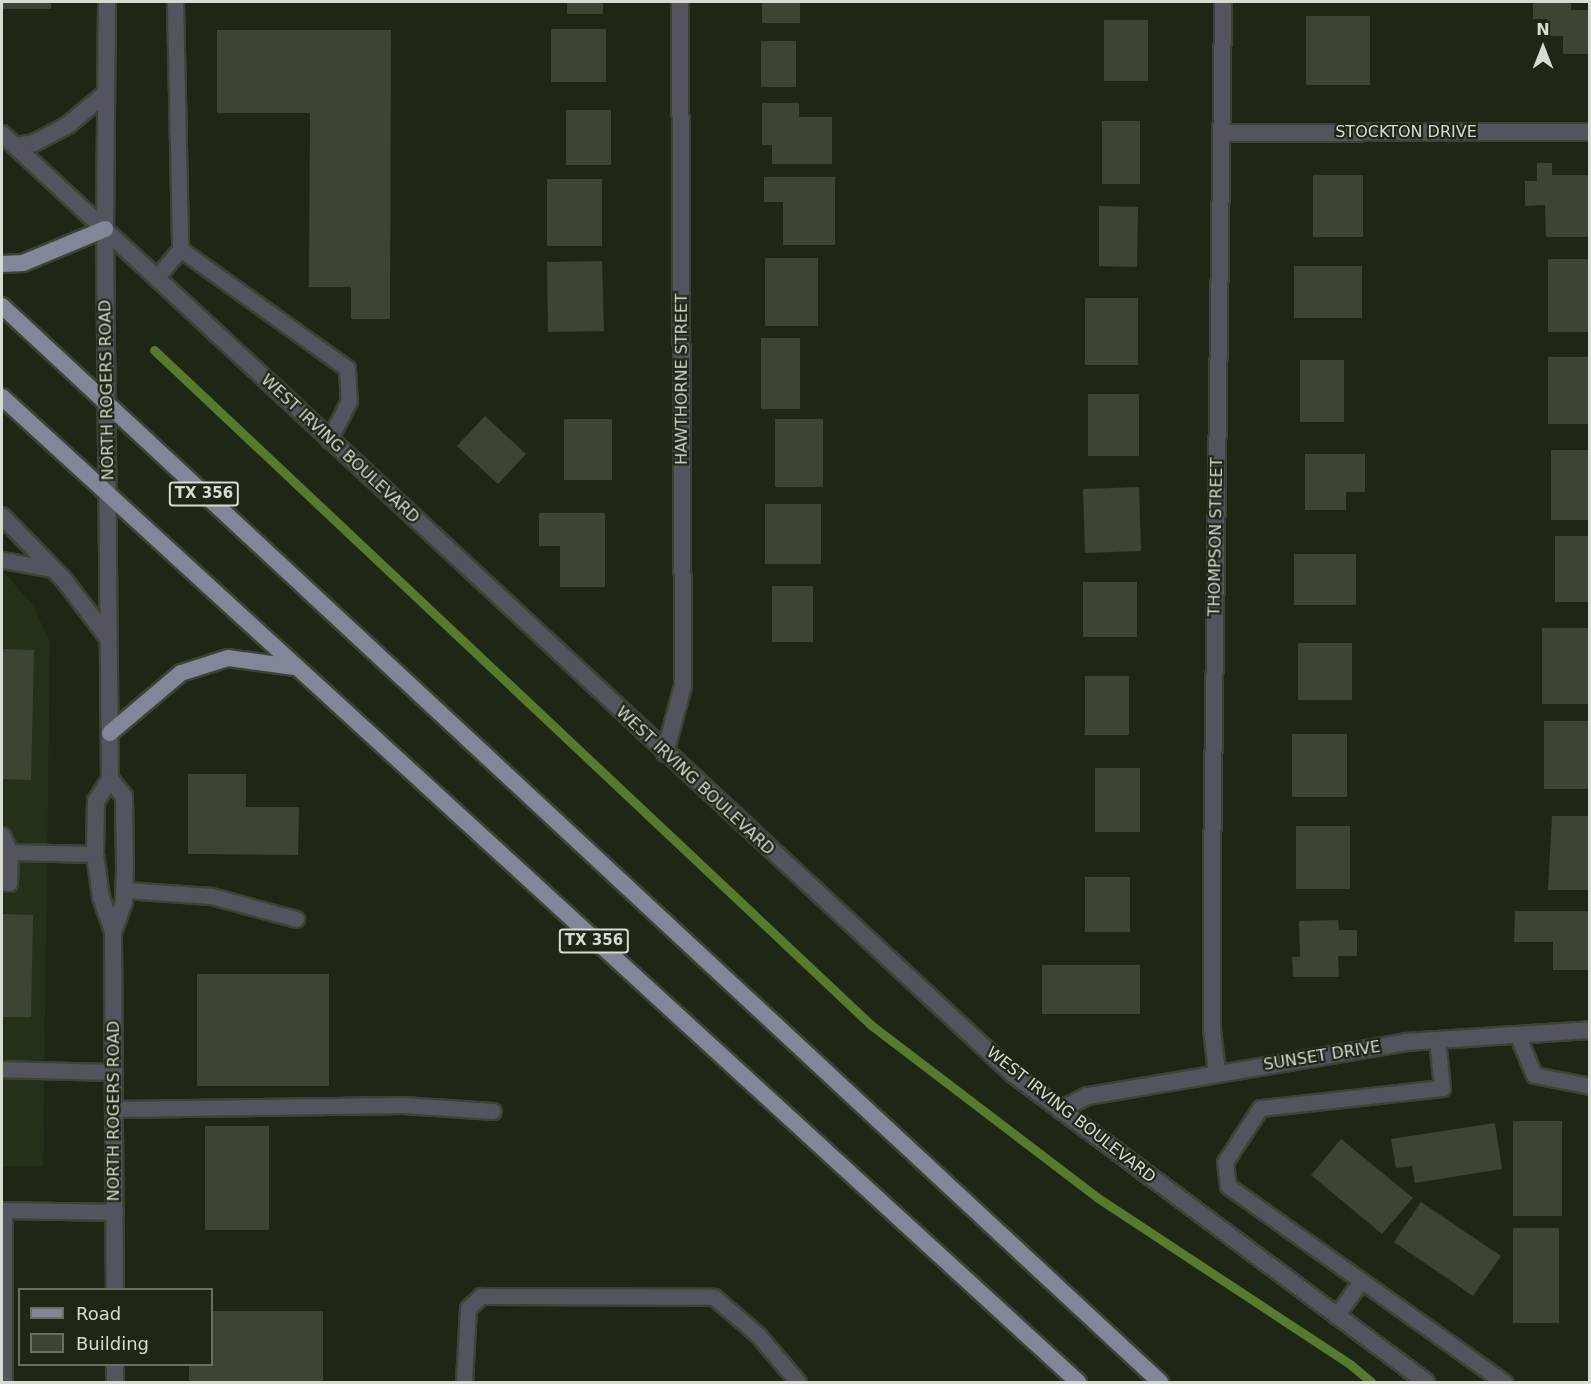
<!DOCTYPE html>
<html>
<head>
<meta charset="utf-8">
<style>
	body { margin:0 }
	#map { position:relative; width:1591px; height:1384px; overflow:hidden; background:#1e2716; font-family:"DejaVu Sans",sans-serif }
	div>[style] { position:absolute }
	.built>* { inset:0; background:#243019 }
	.stream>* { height:9px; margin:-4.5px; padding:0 4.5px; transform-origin:4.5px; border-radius:4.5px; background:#567a2e }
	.building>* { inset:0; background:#3c4533 }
	.roads { filter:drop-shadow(2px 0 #3b4434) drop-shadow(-2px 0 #3b4434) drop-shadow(0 2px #3b4434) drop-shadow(0 -2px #3b4434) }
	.service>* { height:15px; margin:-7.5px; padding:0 7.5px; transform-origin:7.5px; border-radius:7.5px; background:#53555e }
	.minor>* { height:16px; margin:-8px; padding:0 8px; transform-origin:8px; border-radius:8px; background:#53555e }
	.tertiary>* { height:16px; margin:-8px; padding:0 8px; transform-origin:8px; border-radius:8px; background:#53555e }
	.primary>* { height:16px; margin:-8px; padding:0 8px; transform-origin:8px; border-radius:8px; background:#818798 }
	span { translate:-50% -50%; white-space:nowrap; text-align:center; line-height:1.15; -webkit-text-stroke:4.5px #1e2716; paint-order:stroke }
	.shield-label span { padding:2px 4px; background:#1e2716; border:2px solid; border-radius:4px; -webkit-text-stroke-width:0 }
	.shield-label { font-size:15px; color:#d6dcd1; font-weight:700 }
	.street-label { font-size:16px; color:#d6dcd1 }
	.frame { position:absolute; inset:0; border:3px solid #d6dcd1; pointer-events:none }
	.legend { position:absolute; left:18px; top:1288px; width:195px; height:78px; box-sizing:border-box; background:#1e2716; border:2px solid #686f61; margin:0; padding:8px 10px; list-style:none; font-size:18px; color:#d6dcd1 }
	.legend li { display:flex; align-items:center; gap:12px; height:30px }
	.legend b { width:30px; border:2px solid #686f61 }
	.north { position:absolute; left:1513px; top:18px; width:60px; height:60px; -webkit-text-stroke:4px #1e2716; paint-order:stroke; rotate:0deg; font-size:16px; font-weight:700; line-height:24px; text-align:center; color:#d6dcd1 }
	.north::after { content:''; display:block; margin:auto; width:21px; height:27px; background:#d6dcd1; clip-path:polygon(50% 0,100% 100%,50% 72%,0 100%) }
</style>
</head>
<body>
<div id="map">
	<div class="built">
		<div style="clip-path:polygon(2px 570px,32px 604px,50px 642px,43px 1166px,2px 1166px)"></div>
	</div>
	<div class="stream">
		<div style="left:154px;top:350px;width:985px;rotate:43.27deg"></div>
		<div style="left:871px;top:1025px;width:285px;rotate:37.3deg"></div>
		<div style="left:1098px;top:1198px;width:303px;rotate:33.4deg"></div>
		<div style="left:1351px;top:1365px;width:26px;rotate:40deg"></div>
	</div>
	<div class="building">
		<div style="clip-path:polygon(2px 2px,51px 2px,51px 9px,2px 9px)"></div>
		<div style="clip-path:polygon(567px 2px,603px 2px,603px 14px,567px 14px)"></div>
		<div style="clip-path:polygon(762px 2px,800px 2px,800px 23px,762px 23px)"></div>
		<div style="clip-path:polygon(1533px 2px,1571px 2px,1571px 10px,1590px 10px,1590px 54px,1563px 54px,1563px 36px,1547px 36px,1547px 19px,1533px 19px)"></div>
		<div style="clip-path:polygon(1306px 16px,1370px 16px,1370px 85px,1306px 85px)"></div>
		<div style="clip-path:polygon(1104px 20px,1148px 20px,1148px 81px,1104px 81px)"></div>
		<div style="clip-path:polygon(551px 29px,606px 29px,606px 82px,551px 82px)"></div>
		<div style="clip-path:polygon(217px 30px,391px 30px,390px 319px,351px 319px,351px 287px,309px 287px,310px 113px,217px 113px)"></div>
		<div style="clip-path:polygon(761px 41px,796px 41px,796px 87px,761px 87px)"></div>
		<div style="clip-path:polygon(762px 103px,799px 103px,799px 117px,832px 117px,832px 164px,772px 164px,772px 145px,762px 145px)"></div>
		<div style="clip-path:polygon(566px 110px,611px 110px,611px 165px,566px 165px)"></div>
		<div style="clip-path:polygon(1102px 121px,1140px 121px,1140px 184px,1102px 184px)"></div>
		<div style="clip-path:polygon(1537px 163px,1552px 163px,1552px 175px,1590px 175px,1590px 237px,1546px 237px,1545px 205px,1525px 206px,1525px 181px,1537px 181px)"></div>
		<div style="clip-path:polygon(1313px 175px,1363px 175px,1363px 237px,1313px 237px)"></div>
		<div style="clip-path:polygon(764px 177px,835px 177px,835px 245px,783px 245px,783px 202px,764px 202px)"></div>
		<div style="clip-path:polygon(547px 179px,602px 179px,602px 246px,547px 246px)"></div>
		<div style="clip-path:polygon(1099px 206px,1138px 207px,1137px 267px,1099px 266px)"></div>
		<div style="clip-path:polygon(765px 258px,818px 258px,818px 326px,765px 326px)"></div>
		<div style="clip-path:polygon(1548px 259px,1590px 259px,1590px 332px,1548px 332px)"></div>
		<div style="clip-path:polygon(602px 261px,604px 331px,548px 332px,547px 262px)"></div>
		<div style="clip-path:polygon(1294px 266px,1362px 266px,1362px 318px,1294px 318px)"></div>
		<div style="clip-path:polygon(1085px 298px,1138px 298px,1138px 365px,1085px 365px)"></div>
		<div style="clip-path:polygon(761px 338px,800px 338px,800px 409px,761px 409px)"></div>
		<div style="clip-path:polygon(1548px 357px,1590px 357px,1590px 424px,1548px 424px)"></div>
		<div style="clip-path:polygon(1300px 360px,1344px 360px,1344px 422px,1300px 422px)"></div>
		<div style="clip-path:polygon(1088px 394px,1139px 394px,1139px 456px,1088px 456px)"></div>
		<div style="clip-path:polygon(485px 416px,526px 454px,498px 484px,457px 446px)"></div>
		<div style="clip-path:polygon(564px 419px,612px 419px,612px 480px,564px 480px)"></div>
		<div style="clip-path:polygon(775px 419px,823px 419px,823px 487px,775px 487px)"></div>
		<div style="clip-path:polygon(1551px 450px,1590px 450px,1590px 520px,1551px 520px)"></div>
		<div style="clip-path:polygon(1305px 454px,1365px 454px,1365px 492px,1346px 492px,1346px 510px,1305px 510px)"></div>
		<div style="clip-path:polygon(1139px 487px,1141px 551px,1085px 553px,1083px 489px)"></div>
		<div style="clip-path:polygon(765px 504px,821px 504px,821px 564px,765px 564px)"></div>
		<div style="clip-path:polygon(539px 513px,605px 513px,605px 587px,560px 587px,560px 546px,539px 546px)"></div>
		<div style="clip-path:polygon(1555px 536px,1590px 536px,1590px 602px,1555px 602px)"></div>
		<div style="clip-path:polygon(1294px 554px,1356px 554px,1356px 605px,1294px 605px)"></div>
		<div style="clip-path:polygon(1083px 582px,1137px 582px,1137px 637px,1083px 637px)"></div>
		<div style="clip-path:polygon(772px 586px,813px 586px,813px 642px,772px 642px)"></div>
		<div style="clip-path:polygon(1542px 628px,1590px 628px,1590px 704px,1542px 704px)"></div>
		<div style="clip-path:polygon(1298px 643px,1352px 643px,1352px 700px,1298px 700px)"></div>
		<div style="clip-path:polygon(2px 649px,34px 650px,31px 780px,2px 779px)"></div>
		<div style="clip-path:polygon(1085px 676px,1129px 676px,1129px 735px,1085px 735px)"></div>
		<div style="clip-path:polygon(1544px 721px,1590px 721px,1590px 789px,1544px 789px)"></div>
		<div style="clip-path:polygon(1292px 734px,1347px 734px,1347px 797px,1292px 797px)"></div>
		<div style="clip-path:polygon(1095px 768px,1140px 768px,1140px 832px,1095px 832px)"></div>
		<div style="clip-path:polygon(188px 774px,246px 774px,246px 807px,299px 807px,298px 855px,188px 854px)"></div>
		<div style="clip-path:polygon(1552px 816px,1590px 816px,1590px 890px,1548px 890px)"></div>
		<div style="clip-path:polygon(1296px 826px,1350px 826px,1350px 889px,1296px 889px)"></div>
		<div style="clip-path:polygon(1085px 877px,1130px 877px,1130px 932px,1085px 932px)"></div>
		<div style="clip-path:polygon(1515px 911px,1590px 911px,1590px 970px,1553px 970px,1553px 942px,1514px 942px)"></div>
		<div style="clip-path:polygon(2px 914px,33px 915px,31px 1017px,2px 1017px)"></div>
		<div style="clip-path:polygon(1338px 920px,1339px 930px,1357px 930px,1357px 956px,1338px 956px,1339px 977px,1293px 977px,1292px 957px,1300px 957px,1299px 921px)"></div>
		<div style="clip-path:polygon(1042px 965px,1140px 965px,1140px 1014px,1042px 1014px)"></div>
		<div style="clip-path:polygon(197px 974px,329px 974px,329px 1086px,197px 1086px)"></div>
		<div style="clip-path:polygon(1513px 1121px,1562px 1121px,1562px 1216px,1513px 1216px)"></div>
		<div style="clip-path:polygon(1495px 1123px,1502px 1169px,1415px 1183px,1412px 1166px,1396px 1168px,1391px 1139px)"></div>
		<div style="clip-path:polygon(205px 1126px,269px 1126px,269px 1230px,205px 1230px)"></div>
		<div style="clip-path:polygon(1341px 1139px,1413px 1198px,1382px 1234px,1311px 1175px)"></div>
		<div style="clip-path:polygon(1421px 1202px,1501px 1256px,1473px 1296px,1394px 1242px)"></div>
		<div style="clip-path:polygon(1513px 1228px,1559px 1228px,1559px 1323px,1513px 1323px)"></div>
		<div style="clip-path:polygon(212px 1311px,323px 1311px,323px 1382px,189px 1382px,189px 1364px,212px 1364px)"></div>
	</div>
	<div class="roads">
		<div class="service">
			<div style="left:175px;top:2px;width:247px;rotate:88.8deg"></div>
			<div style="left:180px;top:249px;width:205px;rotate:35.5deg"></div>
			<div style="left:347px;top:368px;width:33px;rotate:87deg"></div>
			<div style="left:349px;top:401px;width:44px;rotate:117.1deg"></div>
			<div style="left:156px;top:278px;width:38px;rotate:-50deg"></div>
			<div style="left:2px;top:560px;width:52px;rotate:10deg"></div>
			<div style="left:2px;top:835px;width:19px;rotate:65deg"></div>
			<div style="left:10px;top:852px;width:85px;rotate:1.3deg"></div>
			<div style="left:2px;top:882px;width:7px;rotate:8deg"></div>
			<div style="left:9px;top:883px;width:31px;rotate:-88deg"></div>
			<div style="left:125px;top:890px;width:86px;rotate:4deg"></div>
			<div style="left:211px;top:896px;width:88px;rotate:15.1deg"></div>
			<div style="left:1517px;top:1034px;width:44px;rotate:67.5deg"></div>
			<div style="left:1534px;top:1075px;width:57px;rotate:11.1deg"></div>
			<div style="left:1437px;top:1039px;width:49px;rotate:84.2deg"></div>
			<div style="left:1442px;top:1088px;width:183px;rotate:173.7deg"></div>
			<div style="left:1260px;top:1108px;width:64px;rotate:122.9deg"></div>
			<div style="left:1225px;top:1162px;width:24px;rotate:83deg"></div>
			<div style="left:1228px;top:1186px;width:339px;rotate:35.4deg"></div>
			<div style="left:2px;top:1069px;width:112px;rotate:1.5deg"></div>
			<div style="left:114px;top:1109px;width:289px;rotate:-0.8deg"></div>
			<div style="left:403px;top:1105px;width:90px;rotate:3.8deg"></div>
			<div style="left:2px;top:1210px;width:113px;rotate:1deg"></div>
			<div style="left:4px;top:1210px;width:172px;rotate:90deg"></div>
			<div style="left:1336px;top:1316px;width:43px;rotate:-54.5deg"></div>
			<div style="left:464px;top:1382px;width:74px;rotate:-86.9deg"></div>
			<div style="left:468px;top:1308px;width:18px;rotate:-43deg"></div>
			<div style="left:481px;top:1296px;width:233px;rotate:0.2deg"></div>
			<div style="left:714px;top:1297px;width:58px;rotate:40.8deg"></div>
			<div style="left:758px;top:1335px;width:62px;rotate:49.6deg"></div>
		</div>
		<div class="minor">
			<div style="left:1222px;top:133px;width:368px;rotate:-0.2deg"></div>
			<div style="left:665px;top:753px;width:69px;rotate:-75deg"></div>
			<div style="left:683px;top:686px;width:684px;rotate:-90.25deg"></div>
			<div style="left:1217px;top:1073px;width:44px;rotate:-96.5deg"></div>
			<div style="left:1212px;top:1029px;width:159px;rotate:-90deg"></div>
			<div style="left:1212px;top:870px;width:868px;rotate:-89.27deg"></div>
			<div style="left:1060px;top:1110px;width:31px;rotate:-27deg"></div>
			<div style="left:1088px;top:1096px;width:323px;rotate:-9.6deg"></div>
			<div style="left:1406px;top:1042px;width:184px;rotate:-3.7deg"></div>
		</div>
		<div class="tertiary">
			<div style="left:107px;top:2px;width:227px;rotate:90.5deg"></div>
			<div style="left:105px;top:229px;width:550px;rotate:89.48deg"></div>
			<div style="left:110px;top:779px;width:26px;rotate:122deg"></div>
			<div style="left:96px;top:801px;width:53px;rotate:91.1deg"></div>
			<div style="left:95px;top:854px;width:43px;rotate:82.1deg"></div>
			<div style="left:101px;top:897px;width:37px;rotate:71deg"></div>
			<div style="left:2px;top:134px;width:1380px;rotate:42.92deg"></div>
			<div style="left:1013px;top:1074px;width:515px;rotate:36.71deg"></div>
			<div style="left:15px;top:146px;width:19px;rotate:-9deg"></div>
			<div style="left:34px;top:143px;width:40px;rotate:-28deg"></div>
			<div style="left:69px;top:124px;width:48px;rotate:-40deg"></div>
			<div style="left:2px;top:516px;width:89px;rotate:45.9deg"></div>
			<div style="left:64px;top:580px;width:74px;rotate:52.7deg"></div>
			<div style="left:110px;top:779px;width:22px;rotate:51deg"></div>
			<div style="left:124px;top:796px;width:74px;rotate:89.2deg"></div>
			<div style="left:125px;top:870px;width:32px;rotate:92deg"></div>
			<div style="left:124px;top:902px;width:32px;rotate:110deg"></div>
			<div style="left:113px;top:932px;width:358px;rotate:89.7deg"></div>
			<div style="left:115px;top:1364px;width:18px;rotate:90deg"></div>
		</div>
		<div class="primary">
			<div style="left:2px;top:264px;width:21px;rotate:-3deg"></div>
			<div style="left:23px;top:263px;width:89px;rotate:-22.5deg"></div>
			<div style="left:2px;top:306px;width:1581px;rotate:42.9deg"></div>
			<div style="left:2px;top:397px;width:1459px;rotate:42.47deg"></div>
			<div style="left:110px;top:733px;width:93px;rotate:-40.2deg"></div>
			<div style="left:181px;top:673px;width:49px;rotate:-17.7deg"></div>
			<div style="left:228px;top:658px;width:67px;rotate:7.8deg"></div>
		</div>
	</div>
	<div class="shield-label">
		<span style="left:204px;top:494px">TX 356</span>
		<span style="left:594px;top:941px">TX 356</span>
	</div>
	<div class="street-label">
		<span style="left:1406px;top:132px">STOCKTON DRIVE</span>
		<span style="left:682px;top:379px;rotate:-90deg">HAWTHORNE STREET</span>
		<span style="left:107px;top:390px;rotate:-91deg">NORTH ROGERS ROAD</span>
		<span style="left:340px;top:449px;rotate:43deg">WEST IRVING BOULEVARD</span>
		<span style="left:1216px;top:537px;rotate:-89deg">THOMPSON STREET</span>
		<span style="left:695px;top:781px;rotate:43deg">WEST IRVING BOULEVARD</span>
		<span style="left:1322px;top:1056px;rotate:-9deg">SUNSET DRIVE</span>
		<span style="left:114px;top:1111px;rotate:-90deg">NORTH ROGERS ROAD</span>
		<span style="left:1071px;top:1115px;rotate:38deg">WEST IRVING BOULEVARD</span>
	</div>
	<div class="frame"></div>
	<ul class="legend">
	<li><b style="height:8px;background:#818798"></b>Road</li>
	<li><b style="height:16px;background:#3c4533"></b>Building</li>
	</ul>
	<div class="north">N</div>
</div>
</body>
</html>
